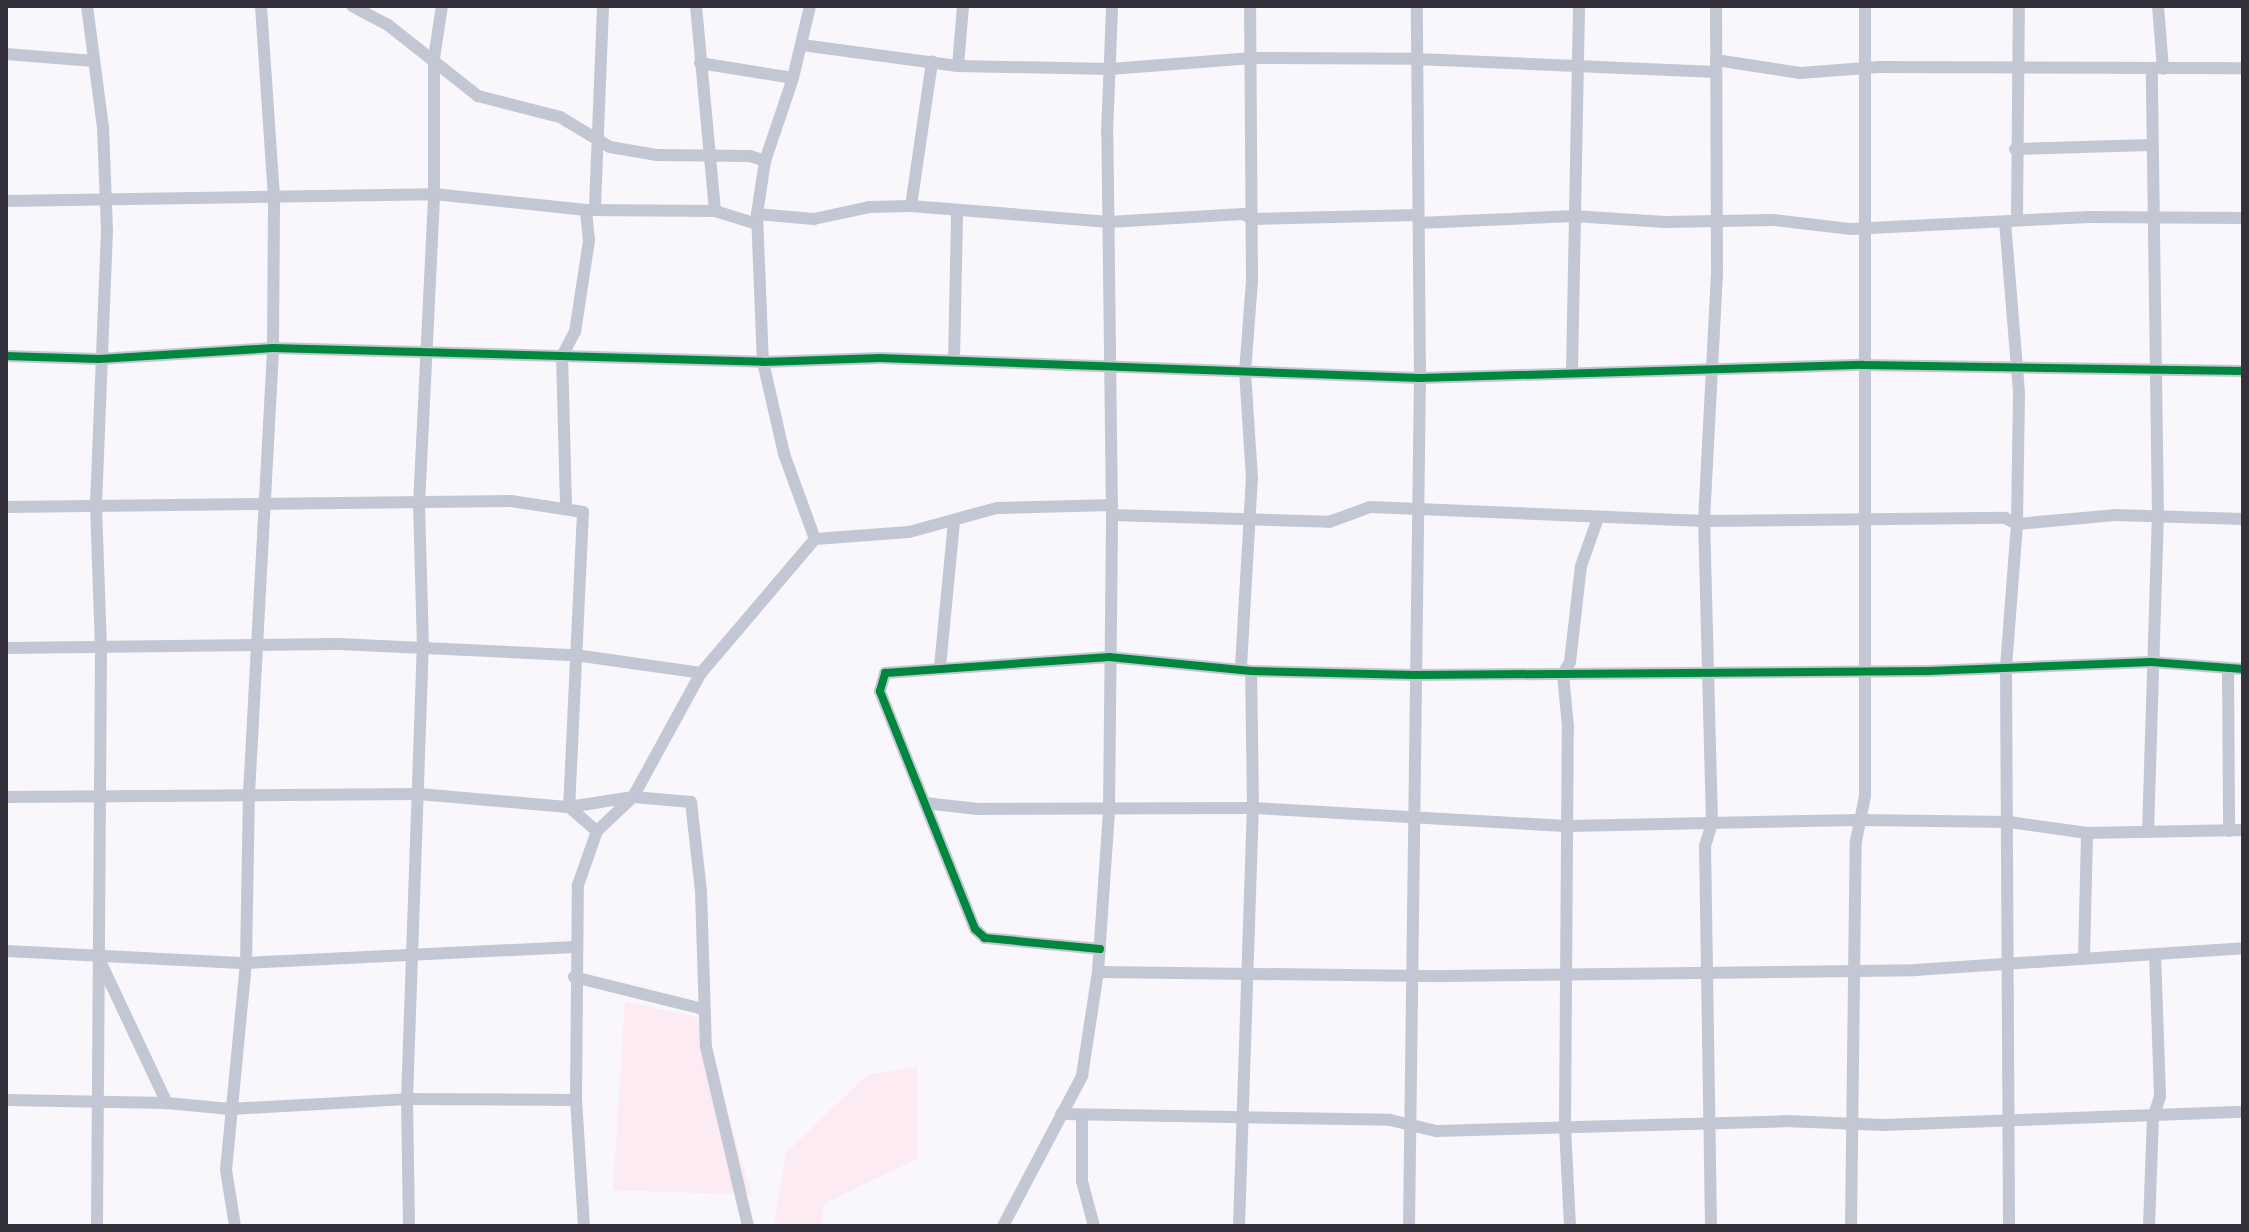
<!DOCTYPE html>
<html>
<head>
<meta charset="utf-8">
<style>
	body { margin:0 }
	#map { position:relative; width:2249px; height:1232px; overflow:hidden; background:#f9f7fb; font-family:"Fira Sans",sans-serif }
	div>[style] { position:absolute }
	.green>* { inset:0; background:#fcebf3 }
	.minor>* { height:12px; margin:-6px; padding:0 6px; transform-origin:6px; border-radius:6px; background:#c3c7d3 }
	.cycleway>* { height:8px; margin:-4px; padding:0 4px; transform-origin:4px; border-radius:4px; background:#00873e }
	span { translate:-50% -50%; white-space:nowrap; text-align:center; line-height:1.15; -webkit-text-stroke:6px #fff; paint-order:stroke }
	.frame { position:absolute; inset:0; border:8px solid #34303c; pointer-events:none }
</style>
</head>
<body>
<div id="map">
	<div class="green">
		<div style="clip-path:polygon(625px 1002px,697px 1017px,752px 1195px,613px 1190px)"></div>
		<div style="clip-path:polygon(917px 1067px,917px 1159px,825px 1203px,821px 1226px,774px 1226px,786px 1153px,867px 1075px)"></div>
	</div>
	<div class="minor">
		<div style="left:87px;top:6px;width:122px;rotate:82.5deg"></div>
		<div style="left:103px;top:127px;width:104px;rotate:87.8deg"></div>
		<div style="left:107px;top:231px;width:275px;rotate:92.3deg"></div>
		<div style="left:96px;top:506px;width:145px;rotate:88deg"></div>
		<div style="left:101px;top:651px;width:575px;rotate:90.4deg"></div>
		<div style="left:352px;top:6px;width:41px;rotate:27.8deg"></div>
		<div style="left:388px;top:25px;width:115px;rotate:38.3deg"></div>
		<div style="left:478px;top:96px;width:85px;rotate:14.4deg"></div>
		<div style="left:560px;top:117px;width:58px;rotate:31deg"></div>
		<div style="left:610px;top:147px;width:48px;rotate:9.7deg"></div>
		<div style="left:657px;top:155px;width:93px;rotate:0.6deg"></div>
		<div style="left:750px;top:156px;width:16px;rotate:18deg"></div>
		<div style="left:696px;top:6px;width:206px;rotate:84.7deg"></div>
		<div style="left:715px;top:211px;width:44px;rotate:17.2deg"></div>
		<div style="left:810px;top:6px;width:74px;rotate:103.3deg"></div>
		<div style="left:793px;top:78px;width:88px;rotate:108.6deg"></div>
		<div style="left:765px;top:161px;width:54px;rotate:98.6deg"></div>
		<div style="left:757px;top:214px;width:148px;rotate:87.7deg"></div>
		<div style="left:763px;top:362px;width:94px;rotate:77.1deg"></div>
		<div style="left:784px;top:454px;width:90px;rotate:70deg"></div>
		<div style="left:2158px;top:6px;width:63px;rotate:85.5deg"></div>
		<div style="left:802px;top:45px;width:157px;rotate:7.7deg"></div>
		<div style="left:958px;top:66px;width:152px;rotate:1.1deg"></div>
		<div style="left:1110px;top:69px;width:143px;rotate:-4.4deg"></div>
		<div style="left:1253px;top:58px;width:164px;rotate:0.3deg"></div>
		<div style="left:1417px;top:59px;width:299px;rotate:2.5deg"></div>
		<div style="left:6px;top:54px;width:88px;rotate:4.5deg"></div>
		<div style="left:1716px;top:60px;width:85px;rotate:8.8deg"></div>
		<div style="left:1800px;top:73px;width:79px;rotate:-4.3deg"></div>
		<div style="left:1879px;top:67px;width:364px;rotate:0.2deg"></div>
		<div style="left:700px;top:63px;width:94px;rotate:9.2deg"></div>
		<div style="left:958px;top:66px;width:60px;rotate:-85.2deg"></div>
		<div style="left:2015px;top:149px;width:135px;rotate:-1.7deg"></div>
		<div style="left:6px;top:201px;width:428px;rotate:-0.9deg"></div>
		<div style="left:434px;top:194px;width:153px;rotate:6deg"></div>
		<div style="left:586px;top:210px;width:129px;rotate:0.4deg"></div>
		<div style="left:911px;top:206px;width:146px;rotate:-81.7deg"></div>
		<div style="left:595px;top:207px;width:201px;rotate:-87.7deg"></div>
		<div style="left:757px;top:214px;width:57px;rotate:5deg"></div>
		<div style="left:814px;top:219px;width:56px;rotate:-12.3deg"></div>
		<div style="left:869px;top:207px;width:42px;rotate:-1.4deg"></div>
		<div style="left:911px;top:206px;width:199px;rotate:4.6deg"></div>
		<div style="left:1109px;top:222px;width:134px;rotate:-3.4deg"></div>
		<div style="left:1243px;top:214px;width:11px;rotate:27deg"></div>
		<div style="left:1253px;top:219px;width:165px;rotate:-1.4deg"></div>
		<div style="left:2017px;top:220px;width:214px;rotate:-89.5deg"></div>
		<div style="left:2005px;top:222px;width:173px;rotate:85.3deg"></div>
		<div style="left:2019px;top:394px;width:130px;rotate:90.9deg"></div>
		<div style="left:2017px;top:524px;width:142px;rotate:94.4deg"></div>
		<div style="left:2006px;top:666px;width:560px;rotate:89.69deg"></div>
		<div style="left:1419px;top:223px;width:154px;rotate:-2.6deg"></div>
		<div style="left:1573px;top:216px;width:92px;rotate:3.7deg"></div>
		<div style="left:1665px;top:222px;width:109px;rotate:-1.1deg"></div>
		<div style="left:1774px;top:220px;width:78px;rotate:6.7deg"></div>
		<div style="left:1851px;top:229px;width:239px;rotate:-2.9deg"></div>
		<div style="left:2090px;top:217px;width:153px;rotate:0.4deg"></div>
		<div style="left:6px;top:356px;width:93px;rotate:1.8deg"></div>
		<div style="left:99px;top:359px;width:174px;rotate:-3.6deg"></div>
		<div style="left:273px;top:348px;width:490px;rotate:1.6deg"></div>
		<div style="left:763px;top:362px;width:117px;rotate:-2deg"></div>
		<div style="left:880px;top:358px;width:540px;rotate:2.12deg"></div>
		<div style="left:1420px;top:378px;width:443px;rotate:-1.7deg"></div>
		<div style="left:1863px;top:365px;width:380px;rotate:0.9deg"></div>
		<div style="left:954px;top:360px;width:148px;rotate:-88.8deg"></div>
		<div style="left:1572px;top:371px;width:365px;rotate:-88.9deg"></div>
		<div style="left:566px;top:506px;width:150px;rotate:-91.5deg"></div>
		<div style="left:562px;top:356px;width:27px;rotate:-62deg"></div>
		<div style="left:575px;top:332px;width:93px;rotate:-81.3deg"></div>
		<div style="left:589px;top:240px;width:30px;rotate:-96deg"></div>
		<div style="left:6px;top:507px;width:505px;rotate:-0.68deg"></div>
		<div style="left:511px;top:501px;width:73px;rotate:8.7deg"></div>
		<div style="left:583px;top:512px;width:295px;rotate:92.7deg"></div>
		<div style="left:569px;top:807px;width:37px;rotate:41deg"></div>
		<div style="left:1112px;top:515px;width:217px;rotate:1.8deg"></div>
		<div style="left:1329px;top:522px;width:44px;rotate:-20.1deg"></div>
		<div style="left:1370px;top:507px;width:334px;rotate:2.4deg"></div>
		<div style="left:1704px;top:521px;width:301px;rotate:-0.6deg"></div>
		<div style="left:2005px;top:518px;width:13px;rotate:27deg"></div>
		<div style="left:2017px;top:524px;width:98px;rotate:-5.2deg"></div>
		<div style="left:2115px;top:515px;width:128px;rotate:1.8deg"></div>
		<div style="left:6px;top:648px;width:332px;rotate:-0.7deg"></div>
		<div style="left:338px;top:644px;width:237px;rotate:2.7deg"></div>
		<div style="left:575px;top:655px;width:127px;rotate:8.1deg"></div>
		<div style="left:940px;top:667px;width:146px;rotate:-84.5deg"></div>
		<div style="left:1241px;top:667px;width:188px;rotate:-86.7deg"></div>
		<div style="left:1252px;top:479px;width:107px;rotate:-93.7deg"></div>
		<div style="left:1245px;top:372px;width:90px;rotate:-85.6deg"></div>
		<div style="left:1252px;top:282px;width:276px;rotate:-90.4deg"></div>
		<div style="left:2228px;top:669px;width:162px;rotate:89.6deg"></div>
		<div style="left:6px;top:797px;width:413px;rotate:-0.4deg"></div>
		<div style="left:419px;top:794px;width:151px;rotate:5deg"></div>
		<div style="left:569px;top:807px;width:65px;rotate:-8.9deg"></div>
		<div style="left:633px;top:797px;width:58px;rotate:4.9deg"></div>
		<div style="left:691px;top:802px;width:90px;rotate:83.6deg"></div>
		<div style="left:701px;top:891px;width:156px;rotate:88.2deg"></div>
		<div style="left:706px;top:1047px;width:184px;rotate:76.8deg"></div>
		<div style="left:925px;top:803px;width:53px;rotate:6.5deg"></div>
		<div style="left:978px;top:809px;width:275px;rotate:-0.2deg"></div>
		<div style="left:1253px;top:808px;width:317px;rotate:3.3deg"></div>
		<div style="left:1569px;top:826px;width:291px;rotate:-1.2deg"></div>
		<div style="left:1860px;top:820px;width:149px;rotate:0.8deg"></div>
		<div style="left:2009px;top:822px;width:79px;rotate:8deg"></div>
		<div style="left:2087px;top:833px;width:156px;rotate:-1.1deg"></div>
		<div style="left:2148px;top:832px;width:315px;rotate:-88.2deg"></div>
		<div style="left:2158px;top:517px;width:447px;rotate:-90.8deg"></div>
		<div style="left:1100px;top:949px;width:116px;rotate:-174.5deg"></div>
		<div style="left:985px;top:938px;width:13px;rotate:-138deg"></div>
		<div style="left:975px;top:929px;width:256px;rotate:-111.8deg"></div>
		<div style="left:880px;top:691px;width:19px;rotate:-74deg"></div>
		<div style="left:885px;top:673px;width:225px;rotate:-4.1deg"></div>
		<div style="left:1109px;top:657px;width:143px;rotate:5.6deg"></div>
		<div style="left:1251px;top:671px;width:163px;rotate:1.4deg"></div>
		<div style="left:1414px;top:675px;width:515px;rotate:-0.45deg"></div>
		<div style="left:1929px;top:671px;width:222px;rotate:-2.3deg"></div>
		<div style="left:2151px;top:662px;width:92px;rotate:4.4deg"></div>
		<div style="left:6px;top:951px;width:240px;rotate:2.9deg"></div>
		<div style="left:246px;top:963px;width:328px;rotate:-2.8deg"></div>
		<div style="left:2084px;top:958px;width:125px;rotate:-88.6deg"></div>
		<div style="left:101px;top:963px;width:155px;rotate:64.8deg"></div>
		<div style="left:1098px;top:972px;width:347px;rotate:0.7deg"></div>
		<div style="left:1445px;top:976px;width:470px;rotate:-0.7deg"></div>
		<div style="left:1915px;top:970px;width:329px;rotate:-3.8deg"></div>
		<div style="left:574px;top:977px;width:133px;rotate:13.9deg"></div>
		<div style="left:6px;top:1100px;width:161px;rotate:1.1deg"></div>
		<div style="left:167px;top:1103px;width:63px;rotate:5.4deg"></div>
		<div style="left:230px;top:1109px;width:177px;rotate:-3.2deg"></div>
		<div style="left:407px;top:1099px;width:169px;rotate:0.3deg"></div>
		<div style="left:1061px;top:1114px;width:329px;rotate:1deg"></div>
		<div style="left:1390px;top:1120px;width:47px;rotate:13.4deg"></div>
		<div style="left:1436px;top:1131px;width:349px;rotate:-1.6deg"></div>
		<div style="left:1785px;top:1121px;width:99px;rotate:2.3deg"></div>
		<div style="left:1884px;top:1125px;width:359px;rotate:-2.1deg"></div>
		<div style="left:1082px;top:1118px;width:63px;rotate:90deg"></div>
		<div style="left:1082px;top:1181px;width:47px;rotate:75.1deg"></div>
		<div style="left:235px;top:1226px;width:57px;rotate:-99.1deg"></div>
		<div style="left:226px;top:1170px;width:208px;rotate:-84.5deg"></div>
		<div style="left:246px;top:963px;width:169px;rotate:-89deg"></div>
		<div style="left:249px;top:794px;width:447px;rotate:-86.9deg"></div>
		<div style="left:273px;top:348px;width:151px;rotate:-89.6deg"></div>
		<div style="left:274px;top:197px;width:191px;rotate:-93.9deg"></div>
		<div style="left:409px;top:1226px;width:127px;rotate:-90.9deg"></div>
		<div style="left:407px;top:1099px;width:452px;rotate:-88deg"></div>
		<div style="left:423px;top:647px;width:142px;rotate:-91.6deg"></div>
		<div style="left:419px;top:505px;width:311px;rotate:-87.2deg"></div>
		<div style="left:434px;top:194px;width:136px;rotate:-90deg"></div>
		<div style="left:434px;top:58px;width:53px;rotate:-81.3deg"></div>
		<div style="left:584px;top:1226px;width:126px;rotate:-93.6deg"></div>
		<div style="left:576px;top:1100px;width:215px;rotate:-89.5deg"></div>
		<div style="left:578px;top:885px;width:57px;rotate:-70.6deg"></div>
		<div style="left:597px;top:831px;width:50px;rotate:-43.4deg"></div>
		<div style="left:633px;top:797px;width:141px;rotate:-61.3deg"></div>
		<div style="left:701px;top:673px;width:176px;rotate:-49.6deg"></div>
		<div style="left:815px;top:539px;width:94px;rotate:-4.3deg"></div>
		<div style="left:909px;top:532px;width:91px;rotate:-15.3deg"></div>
		<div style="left:997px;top:508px;width:115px;rotate:-1.5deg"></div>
		<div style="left:1003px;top:1226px;width:170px;rotate:-62.2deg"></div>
		<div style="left:1082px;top:1076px;width:105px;rotate:-81.3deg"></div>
		<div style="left:1098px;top:972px;width:162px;rotate:-86.1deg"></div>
		<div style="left:1109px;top:810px;width:295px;rotate:-89.4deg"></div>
		<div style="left:1112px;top:515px;width:382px;rotate:-90.7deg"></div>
		<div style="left:1107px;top:133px;width:127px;rotate:-87.7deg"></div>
		<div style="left:1239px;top:1226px;width:418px;rotate:-88.1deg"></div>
		<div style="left:1253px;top:808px;width:137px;rotate:-90.8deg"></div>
		<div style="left:1409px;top:1226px;width:848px;rotate:-89.26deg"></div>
		<div style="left:1420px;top:378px;width:372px;rotate:-90.5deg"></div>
		<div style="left:1570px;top:1226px;width:98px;rotate:-92.9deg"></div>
		<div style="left:1565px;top:1128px;width:401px;rotate:-89.6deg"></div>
		<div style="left:1568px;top:727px;width:53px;rotate:-95.4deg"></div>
		<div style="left:1563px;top:674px;width:14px;rotate:-60deg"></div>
		<div style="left:1570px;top:662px;width:97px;rotate:-83.5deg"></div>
		<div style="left:1581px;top:566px;width:51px;rotate:-70.5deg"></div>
		<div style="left:1711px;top:1226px;width:380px;rotate:-90.9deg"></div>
		<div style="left:1705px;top:846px;width:24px;rotate:-73deg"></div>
		<div style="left:1712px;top:823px;width:302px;rotate:-91.5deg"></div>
		<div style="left:1704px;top:521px;width:245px;rotate:-87deg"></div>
		<div style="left:1717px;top:276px;width:270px;rotate:-90.2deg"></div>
		<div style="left:1851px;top:1226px;width:385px;rotate:-89.3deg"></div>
		<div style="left:1856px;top:841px;width:46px;rotate:-78.7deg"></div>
		<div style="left:1865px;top:796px;width:790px;rotate:-90deg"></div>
		<div style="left:2149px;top:1226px;width:108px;rotate:-87.9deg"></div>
		<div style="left:2153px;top:1118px;width:23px;rotate:-72deg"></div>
		<div style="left:2160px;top:1096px;width:141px;rotate:-92deg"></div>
	</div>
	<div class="cycleway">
		<div style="left:6px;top:356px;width:93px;rotate:1.8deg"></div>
		<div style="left:99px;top:359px;width:174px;rotate:-3.6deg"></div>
		<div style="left:273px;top:348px;width:490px;rotate:1.6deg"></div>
		<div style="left:763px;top:362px;width:117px;rotate:-2deg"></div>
		<div style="left:880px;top:358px;width:540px;rotate:2.12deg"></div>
		<div style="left:1420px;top:378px;width:443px;rotate:-1.7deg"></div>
		<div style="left:1863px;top:365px;width:380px;rotate:0.9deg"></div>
		<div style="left:1100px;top:949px;width:116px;rotate:-174.5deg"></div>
		<div style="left:985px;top:938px;width:13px;rotate:-138deg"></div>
		<div style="left:975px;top:929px;width:256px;rotate:-111.8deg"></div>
		<div style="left:880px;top:691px;width:19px;rotate:-74deg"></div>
		<div style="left:885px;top:673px;width:225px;rotate:-4.1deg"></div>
		<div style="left:1109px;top:657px;width:143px;rotate:5.6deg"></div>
		<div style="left:1251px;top:671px;width:163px;rotate:1.4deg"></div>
		<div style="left:1414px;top:675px;width:515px;rotate:-0.45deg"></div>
		<div style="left:1929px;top:671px;width:222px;rotate:-2.3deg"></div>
		<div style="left:2151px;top:662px;width:92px;rotate:4.4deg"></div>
	</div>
	<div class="frame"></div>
</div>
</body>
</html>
